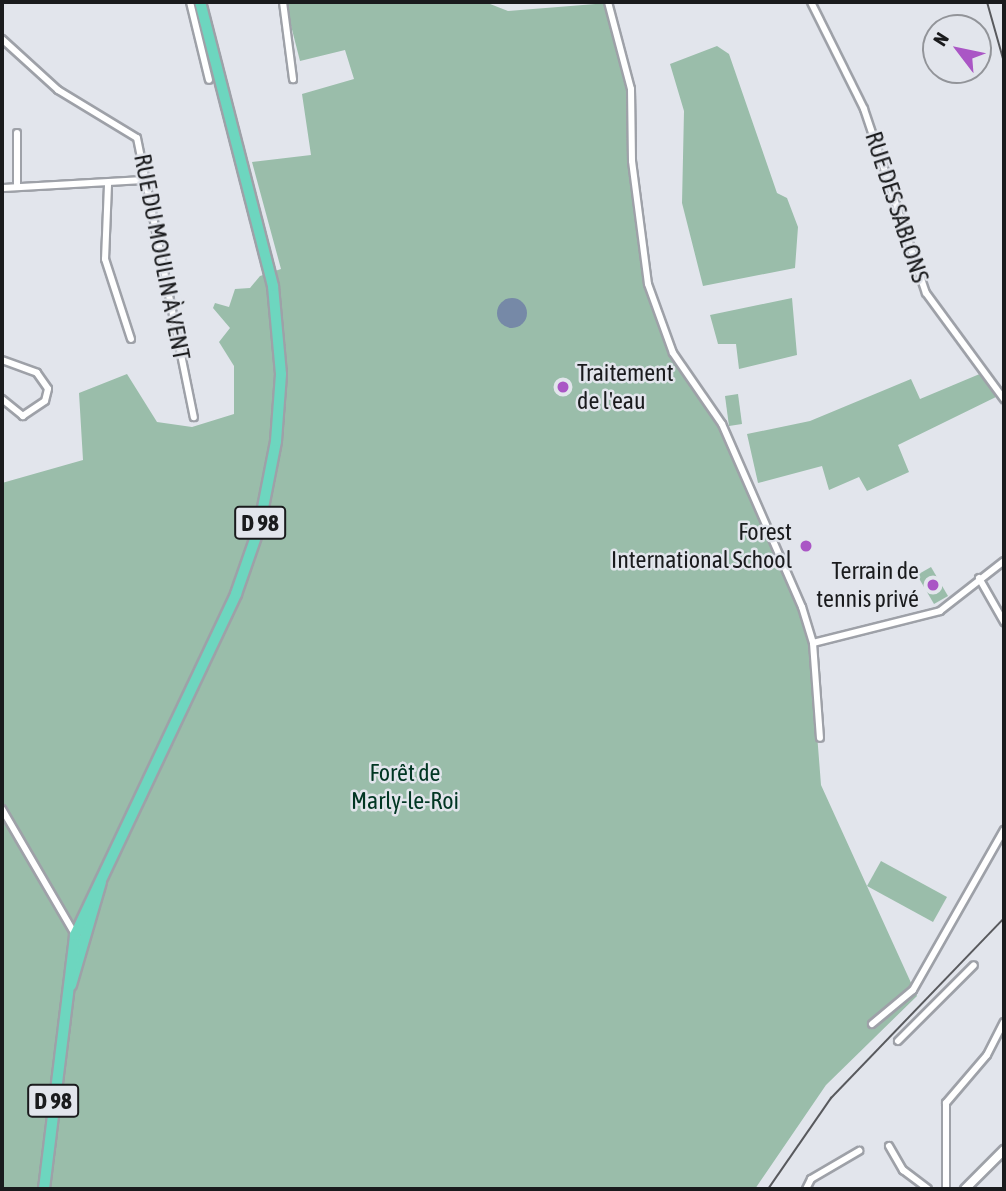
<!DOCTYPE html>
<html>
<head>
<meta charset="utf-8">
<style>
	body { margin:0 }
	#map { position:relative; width:1006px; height:1191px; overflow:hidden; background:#e2e5ec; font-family:"Asap Condensed",sans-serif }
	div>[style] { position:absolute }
	.green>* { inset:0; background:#9abdaa }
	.water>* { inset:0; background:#7689a7 }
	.round { border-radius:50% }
	.roads { filter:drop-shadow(2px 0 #9ea1a8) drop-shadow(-2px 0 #9ea1a8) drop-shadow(0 2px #9ea1a8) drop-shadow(0 -2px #9ea1a8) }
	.minor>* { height:6px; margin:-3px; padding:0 3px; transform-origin:3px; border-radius:3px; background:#fff }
	.tertiary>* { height:8px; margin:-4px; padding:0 4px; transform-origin:4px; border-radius:4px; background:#fff }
	.primary>* { height:10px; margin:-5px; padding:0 5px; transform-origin:5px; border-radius:5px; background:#6dd6bf }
	.tram>* { height:2px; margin:-1px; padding:0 1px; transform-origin:1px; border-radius:1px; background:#58595d }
	.dots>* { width:19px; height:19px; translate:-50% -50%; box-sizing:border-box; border:4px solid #e2e5ec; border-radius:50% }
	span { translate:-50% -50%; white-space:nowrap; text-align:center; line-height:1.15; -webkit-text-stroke:5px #e2e5ec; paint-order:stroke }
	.shield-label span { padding:2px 5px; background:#e2e5ec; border:2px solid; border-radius:5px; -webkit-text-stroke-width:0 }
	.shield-label { font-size:23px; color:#1a1b1d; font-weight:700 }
	.street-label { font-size:24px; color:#1a1b1d }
	.poi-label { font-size:24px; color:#1a1b1d }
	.left { translate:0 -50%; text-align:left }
	.right { translate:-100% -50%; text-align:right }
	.park-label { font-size:24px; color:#013623 }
	.frame { position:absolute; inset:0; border:4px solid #1a1b1d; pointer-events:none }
	.north { position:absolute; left:922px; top:14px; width:70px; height:70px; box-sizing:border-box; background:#e2e5ec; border:2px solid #929499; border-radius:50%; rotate:302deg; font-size:19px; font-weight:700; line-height:28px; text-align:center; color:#1a1b1d }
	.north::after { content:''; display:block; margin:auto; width:24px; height:32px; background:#aa56c5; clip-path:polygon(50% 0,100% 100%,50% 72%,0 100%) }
</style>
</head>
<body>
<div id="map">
	<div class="green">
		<div style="clip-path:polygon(285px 2px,485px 2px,508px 11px,608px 3px,630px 94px,629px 163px,645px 285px,669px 350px,707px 399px,799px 608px,810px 644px,821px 785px,917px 996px,826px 1085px,755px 1189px,2px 1189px,2px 483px,83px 460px,79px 393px,127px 374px,157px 422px,192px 427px,234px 414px,234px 366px,219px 342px,230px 328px,213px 308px,215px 303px,229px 307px,235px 289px,250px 288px,260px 276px,281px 269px,252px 162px,311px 155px,302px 94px,354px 79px,345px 50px,300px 61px)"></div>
		<div style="clip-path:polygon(717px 46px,729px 54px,777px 193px,787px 198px,798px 227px,795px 268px,703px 286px,682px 203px,684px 111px,670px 64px)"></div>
		<div style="clip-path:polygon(792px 298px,797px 355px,739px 369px,736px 344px,718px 344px,710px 315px)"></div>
		<div style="clip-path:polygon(982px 373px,998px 396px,898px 445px,909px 472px,867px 491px,859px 477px,829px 490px,822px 466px,758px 483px,747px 434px,810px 421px,911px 379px,920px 399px)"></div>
		<div style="clip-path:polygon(738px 394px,742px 424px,729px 426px,725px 396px)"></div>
		<div style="clip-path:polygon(931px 567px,948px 596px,934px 604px,917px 575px)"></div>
		<div style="clip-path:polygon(881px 861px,947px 897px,933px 922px,867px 886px)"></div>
	</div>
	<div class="water">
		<div class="round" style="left:497px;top:298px;width:30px;height:30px"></div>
	</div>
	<div class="roads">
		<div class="minor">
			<div style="left:190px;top:2px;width:80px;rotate:76.3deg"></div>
			<div style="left:283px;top:2px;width:78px;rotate:82.6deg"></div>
			<div style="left:608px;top:2px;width:90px;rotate:75.2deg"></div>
			<div style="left:631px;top:89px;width:72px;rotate:89.2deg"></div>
			<div style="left:632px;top:161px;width:124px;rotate:82.6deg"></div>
			<div style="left:648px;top:284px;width:73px;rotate:70.1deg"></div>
			<div style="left:673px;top:353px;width:86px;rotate:55.4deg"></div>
			<div style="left:722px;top:424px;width:200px;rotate:66.4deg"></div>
			<div style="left:802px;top:607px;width:38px;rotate:73deg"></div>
			<div style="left:813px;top:643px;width:95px;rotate:85.8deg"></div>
			<div style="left:811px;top:2px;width:119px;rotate:63.6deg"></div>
			<div style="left:864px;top:109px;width:194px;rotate:71.4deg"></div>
			<div style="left:926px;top:293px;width:132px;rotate:53.7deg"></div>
			<div style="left:2px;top:39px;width:76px;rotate:42.3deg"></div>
			<div style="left:58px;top:90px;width:92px;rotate:31.3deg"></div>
			<div style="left:137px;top:138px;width:285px;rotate:78.5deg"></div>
			<div style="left:17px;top:184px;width:51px;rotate:-90deg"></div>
			<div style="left:108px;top:185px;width:74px;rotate:92.3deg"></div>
			<div style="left:105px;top:259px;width:84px;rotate:72deg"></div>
			<div style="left:2px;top:188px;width:143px;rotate:-3.2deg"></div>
			<div style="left:2px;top:360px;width:37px;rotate:20deg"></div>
			<div style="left:37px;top:373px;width:19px;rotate:55deg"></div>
			<div style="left:48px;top:389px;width:12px;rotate:104deg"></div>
			<div style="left:45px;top:401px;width:27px;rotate:146deg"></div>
			<div style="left:23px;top:416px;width:27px;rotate:-141deg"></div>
			<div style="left:979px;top:578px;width:51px;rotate:60.4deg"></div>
			<div style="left:813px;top:643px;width:131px;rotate:-14.1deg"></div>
			<div style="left:940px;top:611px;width:81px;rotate:-38deg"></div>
			<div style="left:2px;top:809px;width:147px;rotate:59.8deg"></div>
			<div style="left:872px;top:1024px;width:53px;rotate:-39.7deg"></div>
			<div style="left:913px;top:990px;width:184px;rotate:-60.4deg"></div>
			<div style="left:898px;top:1041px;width:107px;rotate:-45deg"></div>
			<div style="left:889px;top:1146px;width:28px;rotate:60deg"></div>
			<div style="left:903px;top:1170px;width:31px;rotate:37deg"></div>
			<div style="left:806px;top:1189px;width:11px;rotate:-63deg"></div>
			<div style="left:811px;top:1179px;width:56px;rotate:-30.3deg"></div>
			<div style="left:946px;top:1189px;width:86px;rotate:-90deg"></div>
			<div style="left:946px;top:1103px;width:63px;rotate:-49.5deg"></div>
			<div style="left:987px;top:1055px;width:37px;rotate:-63deg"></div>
		</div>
		<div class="tertiary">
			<div style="left:965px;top:1189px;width:55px;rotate:-45deg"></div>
		</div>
		<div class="primary">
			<div style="left:71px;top:985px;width:107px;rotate:-73.8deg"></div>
			<div style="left:44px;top:1189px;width:256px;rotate:-83deg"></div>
			<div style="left:75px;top:935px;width:377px;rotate:-64.7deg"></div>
			<div style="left:236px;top:594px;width:70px;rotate:-70.8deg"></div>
			<div style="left:259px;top:528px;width:89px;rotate:-78.9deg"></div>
			<div style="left:276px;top:441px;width:67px;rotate:-85.7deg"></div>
			<div style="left:281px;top:374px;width:88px;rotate:-95.2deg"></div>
			<div style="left:273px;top:286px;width:293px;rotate:-104.4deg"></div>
		</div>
	</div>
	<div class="tram">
		<div style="left:987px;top:2px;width:62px;rotate:74.2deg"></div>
		<div style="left:768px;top:1189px;width:111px;rotate:-55.3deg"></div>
		<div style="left:831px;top:1098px;width:250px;rotate:-46.1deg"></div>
	</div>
	<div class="dots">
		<div style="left:563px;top:387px;background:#aa56c5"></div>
		<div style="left:806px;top:546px;background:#aa56c5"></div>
		<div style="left:933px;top:585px;background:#aa56c5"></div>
	</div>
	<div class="shield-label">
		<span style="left:260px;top:523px">D 98</span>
		<span style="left:53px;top:1101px">D 98</span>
	</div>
	<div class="street-label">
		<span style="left:897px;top:207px;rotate:72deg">RUE DES SABLONS</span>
		<span style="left:162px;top:257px;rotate:79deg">RUE DU MOULIN À VENT</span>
	</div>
	<div class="poi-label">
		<span class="left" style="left:577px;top:387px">Traitement<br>de l'eau</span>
		<span class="right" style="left:792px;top:546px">Forest<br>International School</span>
		<span class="right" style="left:919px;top:585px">Terrain de<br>tennis privé</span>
	</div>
	<div class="park-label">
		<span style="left:405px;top:787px">Forêt de<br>Marly-le-Roi</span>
	</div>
	<div class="frame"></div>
	<div class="north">N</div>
</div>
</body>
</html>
